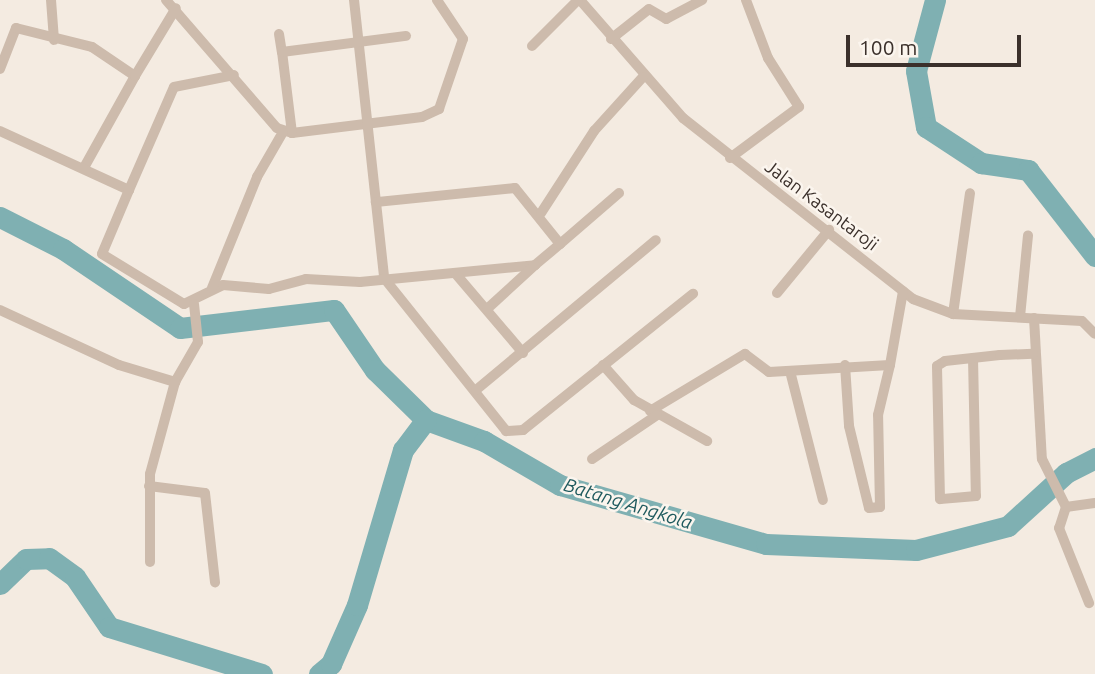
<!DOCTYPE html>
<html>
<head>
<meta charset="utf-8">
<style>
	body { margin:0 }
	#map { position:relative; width:1095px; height:674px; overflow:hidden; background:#f4ebe1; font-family:Ubuntu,sans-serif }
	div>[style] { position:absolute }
	.river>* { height:21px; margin:-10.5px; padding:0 10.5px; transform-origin:10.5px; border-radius:10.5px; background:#7fb0b2 }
	.street>* { height:10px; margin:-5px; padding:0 5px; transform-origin:5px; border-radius:5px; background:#cdbbac }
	span { translate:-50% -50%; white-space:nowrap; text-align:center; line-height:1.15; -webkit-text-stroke:5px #fbf5ee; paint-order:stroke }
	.street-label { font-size:18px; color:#3b302b }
	.water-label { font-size:19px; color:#1f5a5e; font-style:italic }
	.scale { position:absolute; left:846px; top:35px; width:175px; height:32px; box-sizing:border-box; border:4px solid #3b302b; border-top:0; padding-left:9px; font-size:21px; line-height:24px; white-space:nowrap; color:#3b302b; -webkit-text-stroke:5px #fbf5ee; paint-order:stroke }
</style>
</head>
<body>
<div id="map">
	<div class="river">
		<div style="left:935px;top:0;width:73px;rotate:105deg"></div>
		<div style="left:916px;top:71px;width:57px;rotate:79.9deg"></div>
		<div style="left:926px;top:127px;width:66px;rotate:33.2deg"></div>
		<div style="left:981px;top:163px;width:48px;rotate:8.5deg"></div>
		<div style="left:1028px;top:170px;width:109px;rotate:52.1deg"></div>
		<div style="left:0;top:217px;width:71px;rotate:26.9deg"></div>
		<div style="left:63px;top:249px;width:141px;rotate:34deg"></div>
		<div style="left:180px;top:328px;width:155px;rotate:-6.7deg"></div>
		<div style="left:334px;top:310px;width:73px;rotate:55.7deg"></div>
		<div style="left:375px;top:370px;width:71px;rotate:44.4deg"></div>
		<div style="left:426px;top:420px;width:62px;rotate:19.9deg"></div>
		<div style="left:484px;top:441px;width:88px;rotate:30.1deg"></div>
		<div style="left:560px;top:485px;width:214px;rotate:16deg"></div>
		<div style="left:766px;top:544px;width:150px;rotate:2.3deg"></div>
		<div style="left:916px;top:550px;width:95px;rotate:-14.6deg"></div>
		<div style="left:1008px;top:526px;width:79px;rotate:-42.4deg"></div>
		<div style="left:1066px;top:473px;width:33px;rotate:-27deg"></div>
		<div style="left:0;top:584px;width:36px;rotate:-44deg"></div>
		<div style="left:26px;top:559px;width:23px;rotate:-2deg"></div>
		<div style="left:49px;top:558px;width:32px;rotate:36deg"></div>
		<div style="left:75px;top:577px;width:60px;rotate:55.8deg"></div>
		<div style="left:109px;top:627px;width:160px;rotate:17.1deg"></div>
		<div style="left:319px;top:674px;width:16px;rotate:-40deg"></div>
		<div style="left:331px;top:664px;width:64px;rotate:-66.2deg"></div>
		<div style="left:357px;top:605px;width:162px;rotate:-73.5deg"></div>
		<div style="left:403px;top:450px;width:38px;rotate:-53deg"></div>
	</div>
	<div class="street">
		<div style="left:51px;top:0;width:40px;rotate:85.7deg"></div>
		<div style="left:166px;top:0;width:169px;rotate:49.1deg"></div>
		<div style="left:277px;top:128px;width:16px;rotate:18deg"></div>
		<div style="left:292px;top:133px;width:131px;rotate:-7deg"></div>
		<div style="left:422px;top:117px;width:19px;rotate:-25deg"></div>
		<div style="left:439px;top:109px;width:74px;rotate:-71.1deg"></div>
		<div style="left:463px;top:39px;width:47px;rotate:-123.7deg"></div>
		<div style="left:354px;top:0;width:280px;rotate:83.8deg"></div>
		<div style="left:384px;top:278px;width:196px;rotate:51.4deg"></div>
		<div style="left:506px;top:431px;width:17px;rotate:-3deg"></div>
		<div style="left:523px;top:430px;width:218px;rotate:-38.7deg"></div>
		<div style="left:580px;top:0;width:157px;rotate:48.9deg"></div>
		<div style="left:683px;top:118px;width:293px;rotate:38.2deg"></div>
		<div style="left:913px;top:299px;width:43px;rotate:20.6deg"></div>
		<div style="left:953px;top:314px;width:129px;rotate:3.1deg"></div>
		<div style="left:1082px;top:321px;width:18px;rotate:45deg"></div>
		<div style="left:279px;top:34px;width:18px;rotate:81deg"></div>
		<div style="left:611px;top:39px;width:48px;rotate:-38.3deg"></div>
		<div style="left:649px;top:9px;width:20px;rotate:30deg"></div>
		<div style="left:666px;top:19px;width:41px;rotate:-27.8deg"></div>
		<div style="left:532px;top:46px;width:65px;rotate:-45deg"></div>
		<div style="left:0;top:69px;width:44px;rotate:-68.7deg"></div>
		<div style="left:16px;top:28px;width:78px;rotate:14deg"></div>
		<div style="left:92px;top:47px;width:52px;rotate:34deg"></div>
		<div style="left:135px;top:76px;width:103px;rotate:119.1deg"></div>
		<div style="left:135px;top:76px;width:79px;rotate:-58.9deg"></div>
		<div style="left:0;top:131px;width:142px;rotate:24.6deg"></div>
		<div style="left:129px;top:190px;width:69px;rotate:112.9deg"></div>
		<div style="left:102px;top:254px;width:96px;rotate:31.4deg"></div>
		<div style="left:184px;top:304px;width:43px;rotate:-26deg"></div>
		<div style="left:223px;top:285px;width:46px;rotate:5deg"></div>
		<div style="left:269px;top:289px;width:38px;rotate:-15deg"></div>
		<div style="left:306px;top:279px;width:54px;rotate:3.2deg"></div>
		<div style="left:360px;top:282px;width:176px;rotate:-5.5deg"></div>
		<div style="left:535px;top:265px;width:33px;rotate:-40deg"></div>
		<div style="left:560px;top:244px;width:72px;rotate:-128.8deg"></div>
		<div style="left:515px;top:188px;width:140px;rotate:174.2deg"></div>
		<div style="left:292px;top:133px;width:82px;rotate:-97deg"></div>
		<div style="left:282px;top:52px;width:125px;rotate:-7.4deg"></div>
		<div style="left:730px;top:158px;width:86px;rotate:-36.5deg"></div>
		<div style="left:799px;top:107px;width:58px;rotate:-122.3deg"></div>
		<div style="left:768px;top:58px;width:62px;rotate:-110.8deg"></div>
		<div style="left:129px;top:190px;width:112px;rotate:-66.4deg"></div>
		<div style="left:174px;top:87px;width:61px;rotate:-11.3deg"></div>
		<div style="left:541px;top:213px;width:98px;rotate:-57.1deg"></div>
		<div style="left:594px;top:131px;width:73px;rotate:-47.8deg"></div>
		<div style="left:560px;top:244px;width:78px;rotate:-40.8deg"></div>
		<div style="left:455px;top:273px;width:105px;rotate:49.6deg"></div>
		<div style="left:212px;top:288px;width:120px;rotate:-67.9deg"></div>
		<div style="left:257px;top:177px;width:52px;rotate:-60deg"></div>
		<div style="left:777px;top:293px;width:82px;rotate:-50.5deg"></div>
		<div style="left:487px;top:309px;width:65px;rotate:-42.5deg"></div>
		<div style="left:0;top:310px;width:131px;rotate:24.8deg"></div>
		<div style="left:119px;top:365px;width:59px;rotate:16.9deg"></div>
		<div style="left:175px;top:382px;width:46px;rotate:-60.1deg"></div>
		<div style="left:198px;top:342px;width:38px;rotate:-96deg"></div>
		<div style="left:953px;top:314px;width:122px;rotate:-82deg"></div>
		<div style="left:1020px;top:317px;width:82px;rotate:-84.4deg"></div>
		<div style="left:1034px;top:318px;width:141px;rotate:86.8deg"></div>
		<div style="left:1042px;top:459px;width:54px;rotate:63.4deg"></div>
		<div style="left:1066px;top:507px;width:22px;rotate:108deg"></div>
		<div style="left:1059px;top:528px;width:81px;rotate:68.2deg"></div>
		<div style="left:973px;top:358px;width:138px;rotate:88.8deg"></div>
		<div style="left:976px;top:496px;width:36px;rotate:175deg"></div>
		<div style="left:940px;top:499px;width:133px;rotate:-91.3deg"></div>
		<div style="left:937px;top:366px;width:9px;rotate:-32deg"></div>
		<div style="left:945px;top:361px;width:55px;rotate:-6.2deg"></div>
		<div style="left:1000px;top:355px;width:33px;rotate:-2deg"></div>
		<div style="left:603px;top:365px;width:47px;rotate:48.5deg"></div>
		<div style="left:634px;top:400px;width:84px;rotate:29.3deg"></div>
		<div style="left:845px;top:365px;width:61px;rotate:86.2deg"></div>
		<div style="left:849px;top:426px;width:84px;rotate:76.3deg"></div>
		<div style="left:869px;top:508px;width:11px;rotate:-5deg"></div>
		<div style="left:880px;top:507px;width:92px;rotate:-91.2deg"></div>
		<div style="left:878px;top:415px;width:51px;rotate:-76.5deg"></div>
		<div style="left:790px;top:371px;width:133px;rotate:75.7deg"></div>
		<div style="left:476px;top:390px;width:234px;rotate:-39.8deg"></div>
		<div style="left:650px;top:411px;width:111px;rotate:-31deg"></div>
		<div style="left:745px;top:354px;width:30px;rotate:37deg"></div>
		<div style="left:769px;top:372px;width:121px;rotate:-3.3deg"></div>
		<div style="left:890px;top:365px;width:75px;rotate:-80deg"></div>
		<div style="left:592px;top:459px;width:78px;rotate:-34.1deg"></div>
		<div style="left:149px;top:486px;width:56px;rotate:7.1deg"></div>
		<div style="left:205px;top:493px;width:90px;rotate:83.6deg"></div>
		<div style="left:1066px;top:507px;width:29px;rotate:-8deg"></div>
		<div style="left:150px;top:562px;width:88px;rotate:-90deg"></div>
		<div style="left:150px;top:474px;width:95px;rotate:-74.8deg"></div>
	</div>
	<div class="street-label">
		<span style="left:822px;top:205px;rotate:37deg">Jalan Kasantaroji</span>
	</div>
	<div class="water-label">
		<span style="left:628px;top:504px;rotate:17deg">Batang Angkola</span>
	</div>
	<div class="scale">100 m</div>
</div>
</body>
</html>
